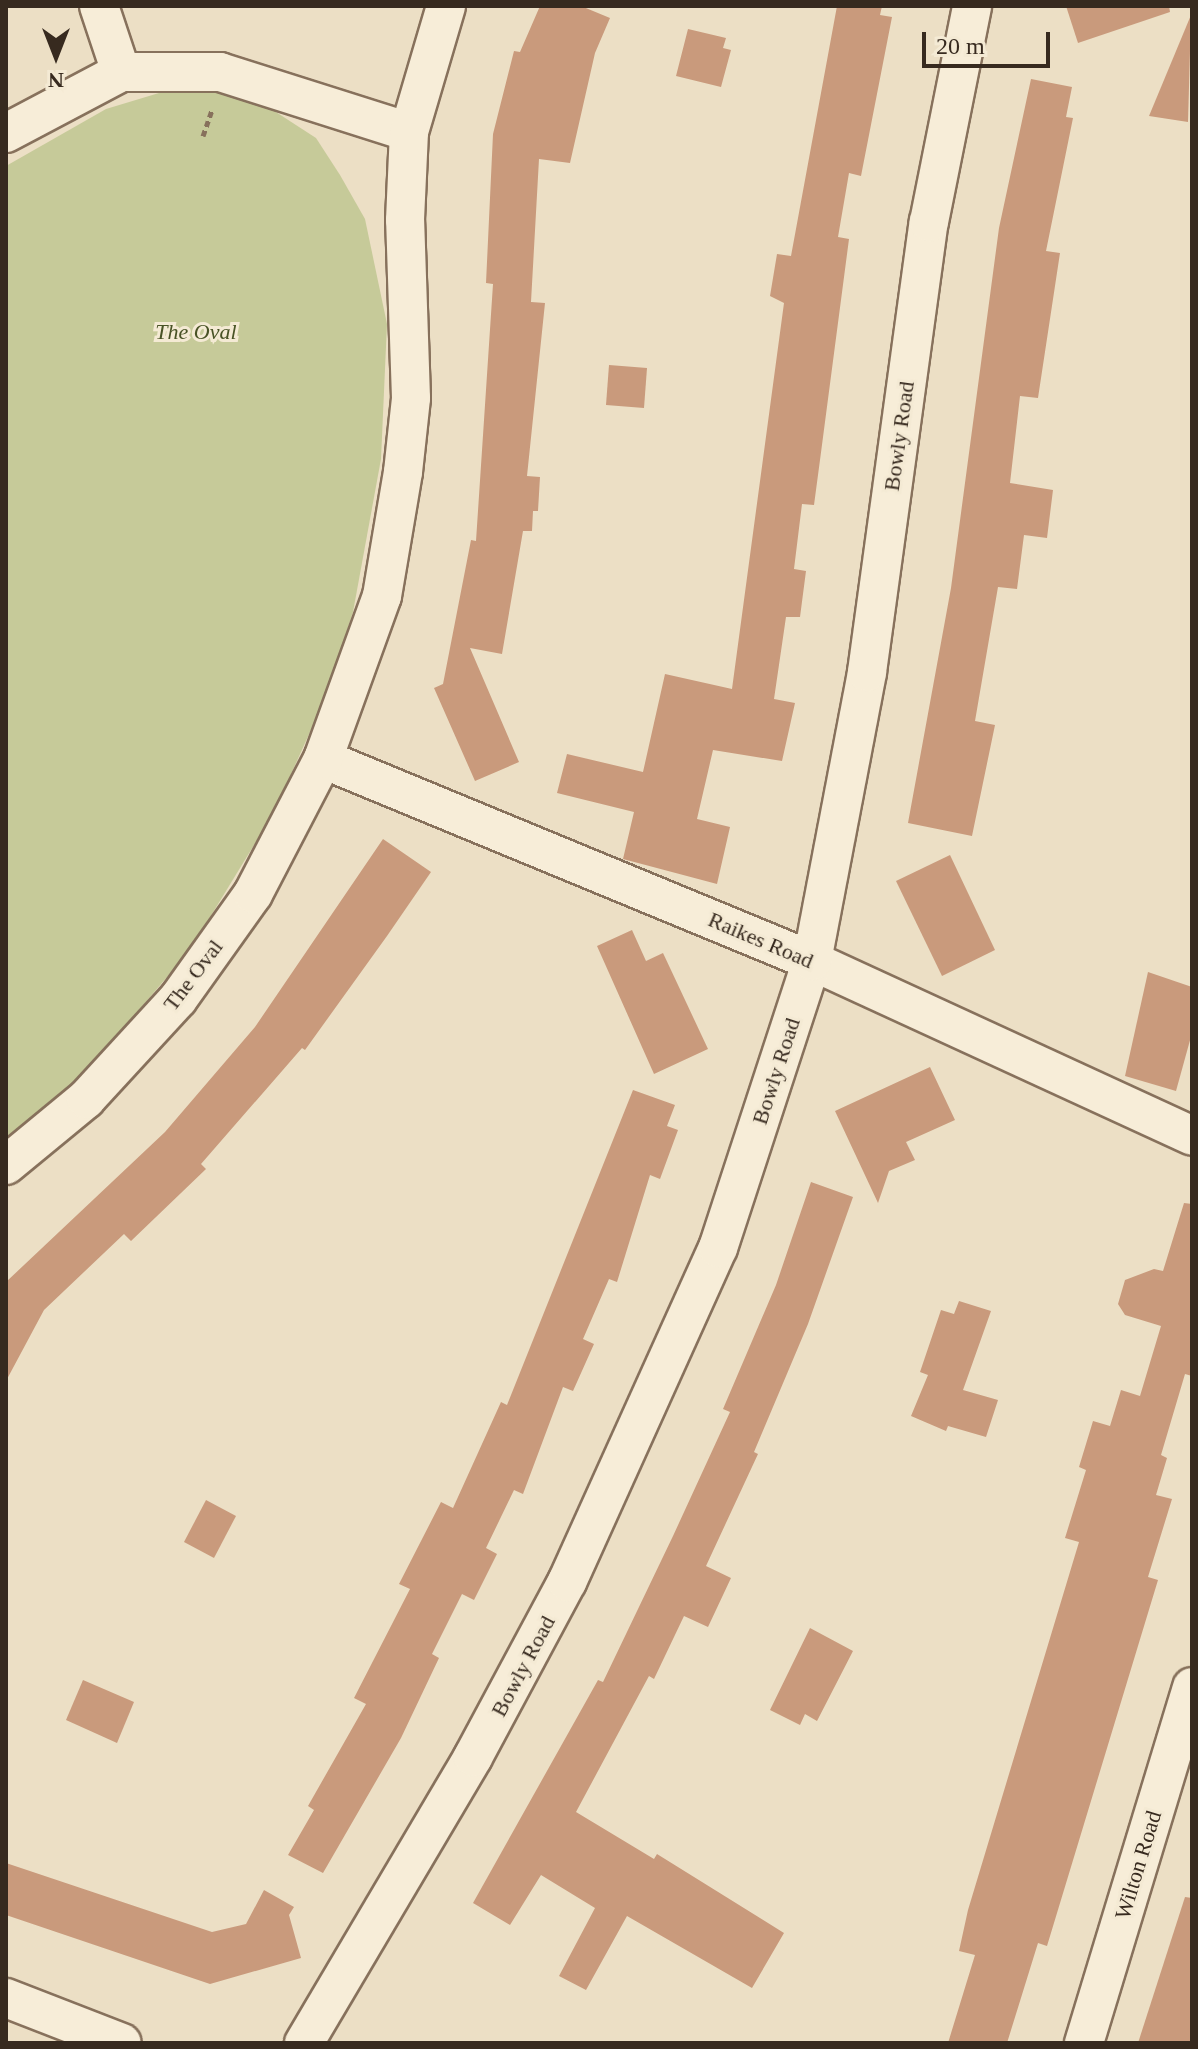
<!DOCTYPE html>
<html>
<head>
<meta charset="utf-8">
<style>
	body { margin:0 }
	#map { position:relative; width:1198px; height:2049px; overflow:hidden; background:#ecdfc5; font-family:Georgia,serif }
	div>[style] { position:absolute }
	.green>* { inset:0; background:#c6ca99 }
	.building>* { inset:0; background:#c99a7c }
	.path>* { height:5px; margin-top:-2.5px; transform-origin:0; background:repeating-linear-gradient(90deg,#87715c 0 6px,transparent 0 10px) }
	.roads { filter:drop-shadow(2px 0 #87715c) drop-shadow(-2px 0 #87715c) drop-shadow(0 2px #87715c) drop-shadow(0 -2px #87715c) }
	.street>* { height:38px; margin:-19px; padding:0 19px; transform-origin:19px; border-radius:19px; background:#f7edd8 }
	span { translate:-50% -50%; white-space:nowrap; text-align:center; line-height:1.15; -webkit-text-stroke:6px #f4ead4; paint-order:stroke }
	.park-label { font-size:22px; color:#495326; font-style:italic }
	.street-label { font-size:22px; color:#372a1f }
	.frame { position:absolute; inset:0; border:8px solid #372a1f; pointer-events:none }
	.north { position:absolute; left:16px; top:16px; width:80px; height:80px; -webkit-text-stroke:6px #f4ead4; paint-order:stroke; rotate:180deg; font-size:22px; font-weight:700; line-height:32px; text-align:center; color:#372a1f }
	.north::after { content:''; display:block; margin:auto; width:28px; height:36px; background:#372a1f; clip-path:polygon(50% 0,100% 100%,50% 72%,0 100%) }
	.scale { position:absolute; left:922px; top:32px; width:128px; height:36px; box-sizing:border-box; border:4px solid #372a1f; border-top:0; padding-left:10px; font-size:24px; line-height:28px; white-space:nowrap; color:#372a1f; -webkit-text-stroke:6px #f4ead4; paint-order:stroke }
</style>
</head>
<body>
<div id="map">
	<div class="green">
		<div style="clip-path:polygon(159px 93px,229px 93px,262px 103px,316px 138px,340px 175px,365px 219px,387px 324px,381px 459px,353px 612px,324px 701px,273px 814px,190px 950px,99px 1057px,52px 1104px,6px 1137px,6px 166px,106px 109px)"></div>
	</div>
	<div class="building">
		<div style="clip-path:polygon(540px 6px,581px 6px,610px 18px,595px 53px,570px 163px,539px 159px,531px 302px,545px 303px,527px 476px,540px 477px,538px 511px,533px 511px,532px 531px,523px 531px,502px 654px,470px 648px,519px 762px,475px 781px,434px 688px,443px 684px,471px 540px,476px 541px,493px 284px,486px 283px,493px 134px,514px 51px,520px 52px)"></div>
		<div style="clip-path:polygon(837px 6px,882px 6px,880px 15px,892px 17px,861px 176px,849px 173px,838px 237px,849px 239px,820px 460px,814px 505px,802px 504px,794px 569px,806px 571px,800px 617px,786px 617px,774px 699px,795px 703px,782px 761px,713px 750px,697px 819px,730px 827px,717px 884px,623px 859px,634px 812px,557px 793px,567px 754px,643px 772px,665px 674px,732px 689px,784px 303px,770px 296px,777px 254px,791px 256px)"></div>
		<div style="clip-path:polygon(1066px 6px,1169px 6px,1170px 12px,1078px 43px)"></div>
		<div style="clip-path:polygon(1191px 15px,1188px 122px,1149px 116px)"></div>
		<div style="clip-path:polygon(688px 29px,726px 38px,723px 48px,731px 50px,721px 87px,676px 76px)"></div>
		<div style="clip-path:polygon(1031px 79px,1072px 87px,1066px 117px,1073px 118px,1046px 251px,1060px 253px,1038px 398px,1020px 396px,1010px 483px,1053px 490px,1047px 538px,1024px 535px,1017px 589px,998px 587px,975px 721px,995px 725px,972px 836px,908px 823px,951px 588px,999px 228px)"></div>
		<div style="clip-path:polygon(609px 365px,647px 368px,644px 408px,606px 405px)"></div>
		<div style="clip-path:polygon(383px 839px,431px 872px,387px 936px,305px 1050px,302px 1048px,201px 1164px,206px 1169px,131px 1241px,124px 1234px,44px 1310px,6px 1381px,6px 1282px,165px 1132px,255px 1027px)"></div>
		<div style="clip-path:polygon(950px 855px,995px 950px,942px 976px,896px 881px)"></div>
		<div style="clip-path:polygon(632px 930px,646px 961px,663px 953px,708px 1049px,654px 1074px,597px 946px)"></div>
		<div style="clip-path:polygon(1148px 972px,1192px 987px,1192px 1033px,1176px 1091px,1125px 1076px)"></div>
		<div style="clip-path:polygon(930px 1067px,955px 1120px,906px 1142px,915px 1160px,889px 1171px,878px 1203px,835px 1111px)"></div>
		<div style="clip-path:polygon(633px 1090px,675px 1105px,667px 1126px,678px 1130px,660px 1179px,650px 1175px,617px 1282px,609px 1279px,583px 1339px,594px 1344px,573px 1391px,563px 1387px,523px 1494px,514px 1490px,486px 1548px,497px 1554px,474px 1600px,462px 1594px,432px 1654px,439px 1658px,401px 1738px,323px 1873px,288px 1855px,314px 1810px,308px 1806px,366px 1704px,354px 1698px,410px 1589px,399px 1584px,441px 1502px,453px 1508px,501px 1402px,507px 1405px)"></div>
		<div style="clip-path:polygon(811px 1182px,853px 1197px,808px 1324px,754px 1452px,758px 1454px,706px 1566px,731px 1578px,708px 1627px,684px 1616px,654px 1679px,649px 1676px,576px 1812px,654px 1859px,657px 1854px,784px 1933px,752px 1988px,627px 1916px,586px 1990px,559px 1976px,595px 1908px,541px 1875px,510px 1925px,473px 1903px,598px 1680px,603px 1682px,673px 1536px,730px 1412px,723px 1409px,776px 1285px)"></div>
		<div style="clip-path:polygon(1184px 1203px,1192px 1204px,1192px 1376px,1185px 1374px,1161px 1455px,1167px 1458px,1156px 1495px,1172px 1499px,1148px 1577px,1158px 1580px,1047px 1946px,1038px 1943px,1007px 2043px,948px 2043px,975px 1955px,959px 1951px,968px 1910px,1079px 1542px,1065px 1538px,1086px 1470px,1079px 1467px,1093px 1421px,1110px 1426px,1121px 1390px,1140px 1396px,1161px 1326px,1125px 1315px,1118px 1304px,1125px 1280px,1154px 1269px,1163px 1271px)"></div>
		<div style="clip-path:polygon(959px 1301px,991px 1311px,963px 1390px,998px 1400px,986px 1437px,948px 1426px,946px 1431px,911px 1416px,928px 1375px,920px 1372px,941px 1310px,954px 1314px)"></div>
		<div style="clip-path:polygon(206px 1500px,236px 1516px,214px 1558px,184px 1542px)"></div>
		<div style="clip-path:polygon(810px 1628px,853px 1651px,817px 1721px,805px 1714px,800px 1725px,770px 1710px)"></div>
		<div style="clip-path:polygon(83px 1680px,134px 1702px,117px 1743px,66px 1720px)"></div>
		<div style="clip-path:polygon(6px 1863px,212px 1932px,246px 1924px,264px 1890px,294px 1907px,289px 1915px,301px 1958px,210px 1984px,6px 1915px)"></div>
		<div style="clip-path:polygon(1185px 1897px,1192px 1898px,1192px 2043px,1138px 2043px)"></div>
	</div>
	<div class="path">
		<div style="left:203px;top:136px;width:28px;rotate:-71deg"></div>
	</div>
	<div class="roads">
		<div class="street">
			<div style="left:99px;top:6px;width:70px;rotate:71.6deg"></div>
			<div style="left:6px;top:133px;width:130px;rotate:-27.9deg"></div>
			<div style="left:121px;top:72px;width:99px"></div>
			<div style="left:220px;top:72px;width:198px;rotate:17.6deg"></div>
			<div style="left:323px;top:759px;width:529px;rotate:22.44deg"></div>
			<div style="left:812px;top:961px;width:418px;rotate:24.7deg"></div>
			<div style="left:6px;top:1165px;width:104px;rotate:-39.5deg"></div>
			<div style="left:86px;top:1099px;width:136px;rotate:-47.4deg"></div>
			<div style="left:178px;top:999px;width:129px;rotate:-54.5deg"></div>
			<div style="left:253px;top:894px;width:152px;rotate:-62.6deg"></div>
			<div style="left:323px;top:759px;width:173px;rotate:-70.1deg"></div>
			<div style="left:382px;top:596px;width:126px;rotate:-80.4deg"></div>
			<div style="left:403px;top:472px;width:74px;rotate:-83.8deg"></div>
			<div style="left:411px;top:398px;width:178px;rotate:-91.9deg"></div>
			<div style="left:405px;top:220px;width:88px;rotate:-87.4deg"></div>
			<div style="left:409px;top:132px;width:131px;rotate:-73.6deg"></div>
			<div style="left:6px;top:1998px;width:124px;rotate:21.2deg"></div>
			<div style="left:304px;top:2043px;width:332px;rotate:-59.4deg"></div>
			<div style="left:473px;top:1757px;width:199px;rotate:-61.8deg"></div>
			<div style="left:567px;top:1582px;width:367px;rotate:-65.7deg"></div>
			<div style="left:718px;top:1248px;width:302px;rotate:-71.9deg"></div>
			<div style="left:812px;top:961px;width:294px;rotate:-79.2deg"></div>
			<div style="left:867px;top:672px;width:454px;rotate:-82.2deg"></div>
			<div style="left:929px;top:222px;width:220px;rotate:-78.7deg"></div>
			<div style="left:1084px;top:2043px;width:372px;rotate:-73.1deg"></div>
		</div>
	</div>
	<div class="park-label">
		<span style="left:196px;top:332px">The Oval</span>
	</div>
	<div class="street-label">
		<span style="left:899px;top:436px;rotate:-82deg">Bowly Road</span>
		<span style="left:761px;top:940px;rotate:23deg">Raikes Road</span>
		<span style="left:193px;top:975px;rotate:-53deg">The Oval</span>
		<span style="left:776px;top:1071px;rotate:-72deg">Bowly Road</span>
		<span style="left:523px;top:1666px;rotate:-62deg">Bowly Road</span>
		<span style="left:1138px;top:1865px;rotate:-73deg">Wilton Road</span>
	</div>
	<div class="frame"></div>
	<div class="north">N</div>
	<div class="scale">20 m</div>
</div>
</body>
</html>
